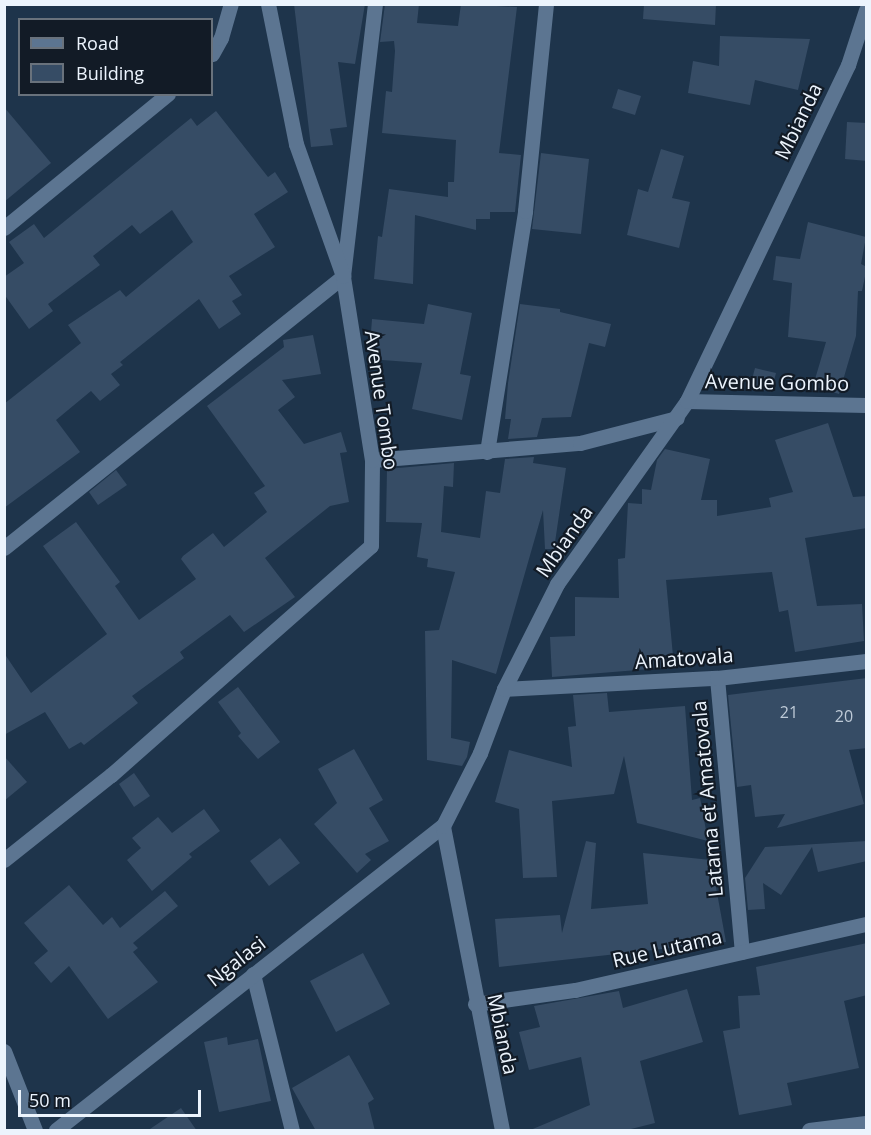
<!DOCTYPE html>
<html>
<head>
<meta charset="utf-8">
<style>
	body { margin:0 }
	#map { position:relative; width:871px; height:1135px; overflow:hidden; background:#1e344b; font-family:"Open Sans",sans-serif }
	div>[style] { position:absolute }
	.building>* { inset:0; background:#364c65 }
	.minor>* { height:15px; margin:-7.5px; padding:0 7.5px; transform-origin:7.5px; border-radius:7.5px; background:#5c7591 }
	span { translate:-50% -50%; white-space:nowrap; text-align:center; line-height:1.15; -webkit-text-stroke:4.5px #121b26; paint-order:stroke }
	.number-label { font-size:16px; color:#becad7 }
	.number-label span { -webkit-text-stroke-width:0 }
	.street-label { font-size:20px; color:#ecf4fd }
	.frame { position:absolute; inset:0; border:6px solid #ecf4fd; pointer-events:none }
	.legend { position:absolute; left:18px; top:18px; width:195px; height:78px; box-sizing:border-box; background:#121b26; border:2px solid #69727c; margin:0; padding:8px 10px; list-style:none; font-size:18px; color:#ecf4fd }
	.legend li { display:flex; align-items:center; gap:12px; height:30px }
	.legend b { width:30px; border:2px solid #69727c }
	.scale { position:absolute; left:18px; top:1090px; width:183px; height:27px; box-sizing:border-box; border:3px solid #ecf4fd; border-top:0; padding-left:8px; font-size:18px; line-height:21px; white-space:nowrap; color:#ecf4fd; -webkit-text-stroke:4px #121b26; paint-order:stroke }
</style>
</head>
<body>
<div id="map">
	<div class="building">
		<div style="clip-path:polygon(294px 4px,365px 4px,355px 64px,338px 62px,347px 127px,330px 129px,333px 145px,311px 147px)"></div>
		<div style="clip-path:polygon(385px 4px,419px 4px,417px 23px,458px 26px,461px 4px,517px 7px,499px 153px,521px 155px,515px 212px,490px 212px,490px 219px,476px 219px,476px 230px,415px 215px,413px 284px,374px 279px,378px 236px,382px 237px,389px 189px,448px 197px,448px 182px,454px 182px,456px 140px,382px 133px,386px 91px,392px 92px,395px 51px,394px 41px,380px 42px)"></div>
		<div style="clip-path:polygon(644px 4px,716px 4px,715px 25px,643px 19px)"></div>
		<div style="clip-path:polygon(720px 36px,810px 39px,798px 90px,755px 80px,750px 105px,688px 93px,693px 61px,719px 66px)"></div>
		<div style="clip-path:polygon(618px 89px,641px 96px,635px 115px,612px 108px)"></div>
		<div style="clip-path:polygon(4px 107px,51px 163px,4px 202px)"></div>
		<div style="clip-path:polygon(216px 111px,268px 177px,275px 172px,288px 192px,254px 214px,275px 247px,229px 276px,242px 295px,232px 301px,241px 314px,219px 329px,199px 299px,120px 362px,123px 365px,111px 374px,120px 385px,100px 401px,91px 391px,56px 420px,80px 452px,4px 508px,4px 404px,81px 343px,68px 325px,120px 290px,126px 297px,193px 242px,172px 210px,140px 234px,132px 225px,93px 256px,100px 265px,48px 304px,53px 311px,29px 329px,4px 294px,4px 277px,24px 263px,9px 242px,34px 224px,44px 238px,191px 118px,197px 126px)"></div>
		<div style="clip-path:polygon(847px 122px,867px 123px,867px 161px,845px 159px)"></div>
		<div style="clip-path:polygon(661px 149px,684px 156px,672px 198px,690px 202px,679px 248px,627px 235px,638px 189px,648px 192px)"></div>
		<div style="clip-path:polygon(541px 153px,589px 159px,581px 234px,532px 229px)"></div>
		<div style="clip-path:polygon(808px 222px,866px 237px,861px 264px,867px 267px,862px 291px,858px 291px,856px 336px,839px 394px,813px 386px,826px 342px,788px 337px,792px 283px,773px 280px,776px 256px,800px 259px)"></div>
		<div style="clip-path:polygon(428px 304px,472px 313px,460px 374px,471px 376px,462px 420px,412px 409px,422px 363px,369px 359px,372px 319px,424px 324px)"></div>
		<div style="clip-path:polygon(520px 304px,560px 309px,560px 312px,611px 324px,605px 347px,589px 343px,571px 417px,542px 418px,537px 437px,508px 439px,511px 419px,505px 419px,508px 383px)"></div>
		<div style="clip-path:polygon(313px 335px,321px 374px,282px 380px,295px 397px,278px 410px,304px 444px,341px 432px,347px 452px,340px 453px,349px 502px,330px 506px,265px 558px,295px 597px,244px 632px,230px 615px,180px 652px,184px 658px,132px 696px,138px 703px,84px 745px,81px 742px,69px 749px,45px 712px,4px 735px,4px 653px,31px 693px,107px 634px,43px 546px,76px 522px,120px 582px,115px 586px,139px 620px,196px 579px,181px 559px,183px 556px,213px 533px,224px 547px,267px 512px,254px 493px,265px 486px,207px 406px,284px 347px,283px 340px)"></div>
		<div style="clip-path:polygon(755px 368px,776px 373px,771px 392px,750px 387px)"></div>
		<div style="clip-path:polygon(828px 423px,853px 497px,867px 496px,867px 528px,805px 538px,817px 606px,862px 604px,864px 641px,795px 652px,788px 610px,779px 612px,772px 572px,666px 580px,674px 667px,552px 677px,550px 637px,575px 636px,575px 597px,619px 598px,618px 559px,625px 558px,628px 503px,642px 504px,642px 489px,651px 490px,657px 460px,665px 449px,710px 459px,701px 500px,717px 500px,717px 516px,771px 507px,769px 498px,793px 492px,775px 440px)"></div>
		<div style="clip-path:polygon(534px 457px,533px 463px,566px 468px,554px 549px,545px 549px,543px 510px,496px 674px,452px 660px,451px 738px,470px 742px,467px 757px,462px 766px,427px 760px,425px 631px,439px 630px,455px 572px,427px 567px,428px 559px,417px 557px,422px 523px,386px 522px,387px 469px,454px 463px,453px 487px,444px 486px,441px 532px,480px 538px,486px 491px,500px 493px,505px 459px)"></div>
		<div style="clip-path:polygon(116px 470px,127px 485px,98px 505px,89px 492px)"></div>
		<div style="clip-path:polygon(867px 678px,867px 748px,849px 750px,864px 804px,777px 828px,785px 814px,755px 817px,751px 785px,737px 787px,728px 695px)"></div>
		<div style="clip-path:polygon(238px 687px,280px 742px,258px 759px,238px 736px,241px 733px,218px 702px)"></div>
		<div style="clip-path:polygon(607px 693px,609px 712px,685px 706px,692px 800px,700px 798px,708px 841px,637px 823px,624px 756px,614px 794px,552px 801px,557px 877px,523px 878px,519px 809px,495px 802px,509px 750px,572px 767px,568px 727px,576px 726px,573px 695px)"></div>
		<div style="clip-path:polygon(354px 749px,383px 800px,369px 808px,389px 841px,365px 854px,371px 860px,357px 873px,314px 824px,337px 803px,318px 769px)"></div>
		<div style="clip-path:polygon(4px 756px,27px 782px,4px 801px)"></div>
		<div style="clip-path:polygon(134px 773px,150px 796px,134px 807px,119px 784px)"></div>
		<div style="clip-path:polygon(204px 809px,220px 831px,189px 854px,192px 857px,152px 891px,127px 860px,141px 848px,132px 838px,158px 817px,172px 833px)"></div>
		<div style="clip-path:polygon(280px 838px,300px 863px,269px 886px,250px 861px)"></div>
		<div style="clip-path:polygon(586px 841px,596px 843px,591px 909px,648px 904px,643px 853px,711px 860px,726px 942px,499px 967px,495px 919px,560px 915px,562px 933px)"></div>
		<div style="clip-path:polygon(867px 841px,867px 861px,818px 872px,812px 847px,781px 895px,763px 883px,765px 909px,748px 910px,745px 878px,765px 847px)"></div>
		<div style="clip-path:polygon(69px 885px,103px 925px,112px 917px,120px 928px,165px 891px,178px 906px,133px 943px,138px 948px,133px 952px,158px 982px,108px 1019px,69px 966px,51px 983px,34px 963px,48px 951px,24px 923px)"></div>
		<div style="clip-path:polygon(867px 943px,867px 995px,844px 1001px,859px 1068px,787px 1083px,792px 1105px,739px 1115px,723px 1031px,740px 1028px,738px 996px,760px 995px,756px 967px)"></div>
		<div style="clip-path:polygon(363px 953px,390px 1004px,336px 1032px,310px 981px)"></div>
		<div style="clip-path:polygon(687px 989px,703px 1042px,640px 1061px,655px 1123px,623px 1131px,528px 1131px,590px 1105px,581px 1057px,529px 1070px,519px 1032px,540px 1027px,534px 1006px,619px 991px,623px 1008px)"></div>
		<div style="clip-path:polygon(227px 1037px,228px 1045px,258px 1039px,271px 1101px,219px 1112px,204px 1042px)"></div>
		<div style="clip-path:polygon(349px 1055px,374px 1099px,368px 1103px,375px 1131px,316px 1131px,292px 1088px)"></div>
		<div style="clip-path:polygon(181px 1108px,197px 1131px,147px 1131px)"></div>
	</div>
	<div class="minor">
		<div style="left:212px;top:54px;width:18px;rotate:-61deg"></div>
		<div style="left:221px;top:38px;width:35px;rotate:-74deg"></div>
		<div style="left:4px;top:228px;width:212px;rotate:-39.3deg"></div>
		<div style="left:687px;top:401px;width:179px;rotate:1.3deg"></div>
		<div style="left:487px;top:452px;width:244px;rotate:-81deg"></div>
		<div style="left:525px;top:211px;width:208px;rotate:-84.2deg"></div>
		<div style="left:372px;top:460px;width:209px;rotate:-4.7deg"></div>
		<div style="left:580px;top:443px;width:100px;rotate:-14.5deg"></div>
		<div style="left:4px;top:548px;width:435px;rotate:-38.7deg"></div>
		<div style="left:343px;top:276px;width:274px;rotate:-83.3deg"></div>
		<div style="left:717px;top:678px;width:275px;rotate:84.8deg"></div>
		<div style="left:504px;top:689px;width:213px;rotate:-3deg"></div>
		<div style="left:717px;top:678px;width:150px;rotate:-6.5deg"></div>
		<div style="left:4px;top:860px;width:137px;rotate:-38.5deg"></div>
		<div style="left:111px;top:775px;width:346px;rotate:-41.4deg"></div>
		<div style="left:371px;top:546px;width:86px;rotate:-89.3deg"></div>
		<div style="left:372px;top:460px;width:186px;rotate:-99deg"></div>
		<div style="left:343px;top:276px;width:140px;rotate:-109.6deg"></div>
		<div style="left:296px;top:144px;width:143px;rotate:-101.3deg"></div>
		<div style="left:253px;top:974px;width:161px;rotate:76deg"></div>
		<div style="left:475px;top:1004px;width:101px;rotate:-8deg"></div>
		<div style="left:575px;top:990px;width:298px;rotate:-12.8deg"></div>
		<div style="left:4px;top:1051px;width:85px;rotate:68.6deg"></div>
		<div style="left:56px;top:1130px;width:492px;rotate:-38.2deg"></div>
		<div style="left:502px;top:1130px;width:310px;rotate:-101deg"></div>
		<div style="left:443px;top:826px;width:82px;rotate:-63.1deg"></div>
		<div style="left:480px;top:753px;width:68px;rotate:-69.4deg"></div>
		<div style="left:504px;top:689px;width:118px;rotate:-63.2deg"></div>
		<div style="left:557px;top:584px;width:224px;rotate:-54.6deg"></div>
		<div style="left:687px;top:401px;width:373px;rotate:-64.4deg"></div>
		<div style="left:848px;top:65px;width:58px;rotate:-71.9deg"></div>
		<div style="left:809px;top:1130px;width:57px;rotate:-7deg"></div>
	</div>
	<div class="number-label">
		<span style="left:789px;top:712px">21</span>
		<span style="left:844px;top:716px">20</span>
	</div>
	<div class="street-label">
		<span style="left:798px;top:121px;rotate:-64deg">Mbianda</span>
		<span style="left:777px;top:382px;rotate:1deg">Avenue Gombo</span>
		<span style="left:382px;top:400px;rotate:82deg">Avenue Tombo</span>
		<span style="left:564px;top:541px;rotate:-55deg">Mbianda</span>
		<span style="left:684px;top:658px;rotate:-4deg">Amatovala</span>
		<span style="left:707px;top:799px;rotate:-95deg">Latama et Amatovala</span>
		<span style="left:667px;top:948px;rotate:-13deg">Rue Lutama</span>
		<span style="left:236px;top:961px;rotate:-38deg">Ngalasi</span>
		<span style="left:503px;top:1034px;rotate:78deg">Mbianda</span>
	</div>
	<div class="frame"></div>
	<ul class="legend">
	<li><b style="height:8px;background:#5c7591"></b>Road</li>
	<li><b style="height:16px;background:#364c65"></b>Building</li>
	</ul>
	<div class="scale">50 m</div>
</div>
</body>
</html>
